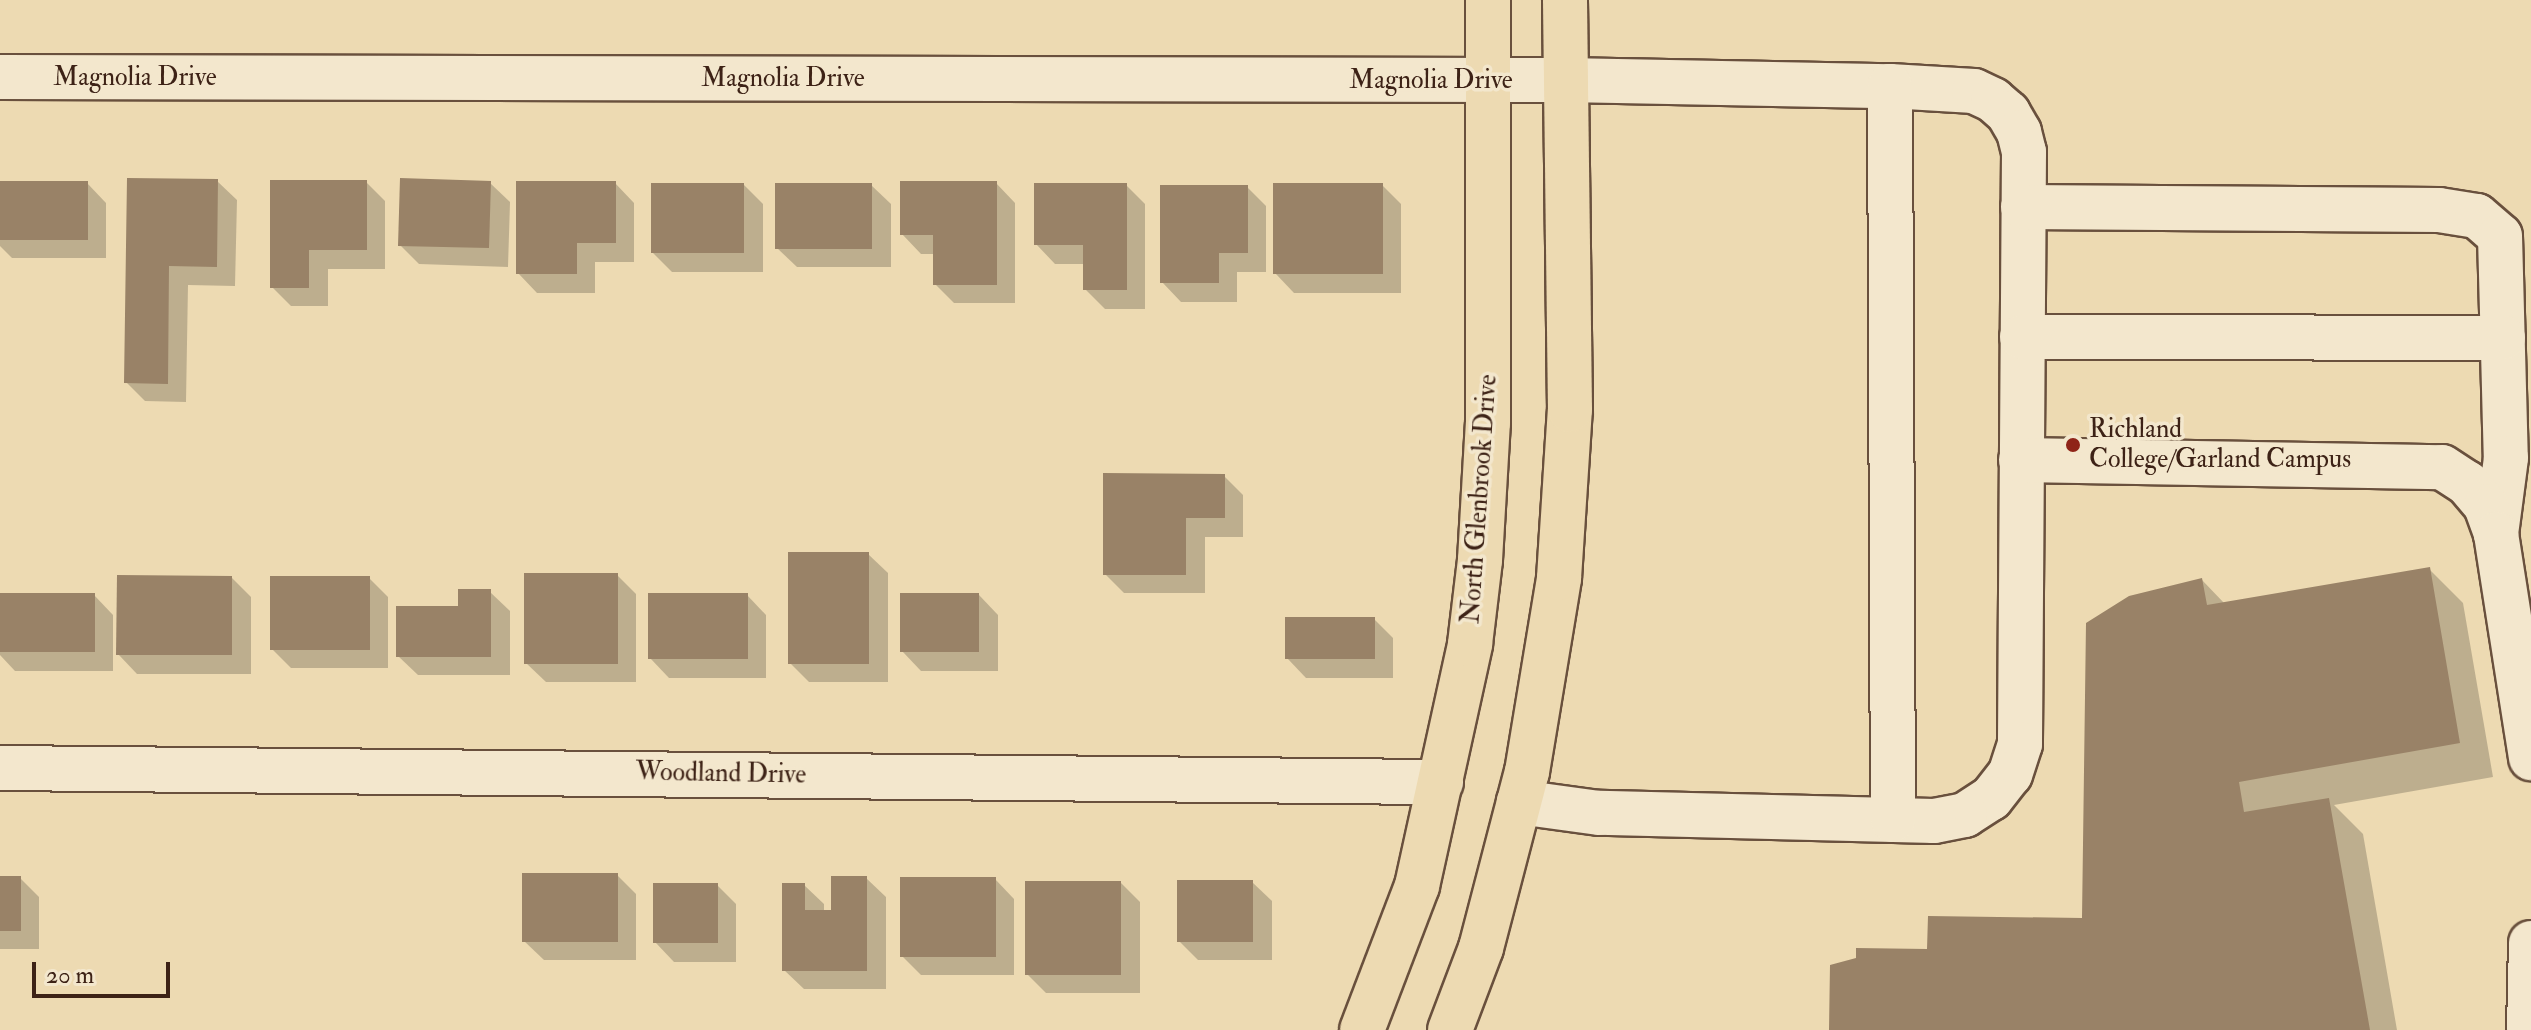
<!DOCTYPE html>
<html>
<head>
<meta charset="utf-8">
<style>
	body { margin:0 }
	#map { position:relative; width:2531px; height:1030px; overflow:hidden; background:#eddab2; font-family:"IM FELL Double Pica",serif }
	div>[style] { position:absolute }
	.shadow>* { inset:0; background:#0003 }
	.building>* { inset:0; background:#998267 }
	.roads { filter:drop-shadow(2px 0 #69503d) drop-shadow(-2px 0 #69503d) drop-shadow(0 2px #69503d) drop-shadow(0 -2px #69503d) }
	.minor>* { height:44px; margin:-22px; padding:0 22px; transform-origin:22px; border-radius:22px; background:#f3e7cd }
	.major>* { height:44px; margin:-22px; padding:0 22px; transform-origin:22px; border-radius:22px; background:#eddab2 }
	.dots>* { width:22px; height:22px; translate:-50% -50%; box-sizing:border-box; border:4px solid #f3e7cd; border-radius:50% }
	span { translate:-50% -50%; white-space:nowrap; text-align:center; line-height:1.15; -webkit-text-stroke:7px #f3e7cd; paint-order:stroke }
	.street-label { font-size:26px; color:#3d2216 }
	.poi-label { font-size:26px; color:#3d2216 }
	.left { translate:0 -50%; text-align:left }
	.scale { position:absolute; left:32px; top:962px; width:138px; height:36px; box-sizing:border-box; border:4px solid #3d2216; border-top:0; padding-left:10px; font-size:24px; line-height:28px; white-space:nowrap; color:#3d2216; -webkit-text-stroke:6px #f3e7cd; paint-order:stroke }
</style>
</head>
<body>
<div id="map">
	<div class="shadow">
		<div style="clip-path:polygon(128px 180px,217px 181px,237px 200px,235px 286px,188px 285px,186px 402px,145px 401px,126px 382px)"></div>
		<div style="clip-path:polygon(366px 182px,385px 201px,385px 269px,328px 269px,328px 306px,291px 306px,272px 287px)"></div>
		<div style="clip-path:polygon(0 183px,87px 183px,106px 203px,106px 258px,12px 258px,0 246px)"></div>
		<div style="clip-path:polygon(490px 183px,510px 202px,508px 267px,419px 264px,400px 245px)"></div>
		<div style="clip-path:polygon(615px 183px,634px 203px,634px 262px,595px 262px,595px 293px,537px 293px,518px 273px)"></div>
		<div style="clip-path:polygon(996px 183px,1015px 203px,1015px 303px,954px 303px,935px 284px,935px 254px,921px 254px,902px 234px)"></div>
		<div style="clip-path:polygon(744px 185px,763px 204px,763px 272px,672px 272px,653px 253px)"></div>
		<div style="clip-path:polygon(871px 185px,891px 204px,891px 267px,797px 267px,777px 248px)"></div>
		<div style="clip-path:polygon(1126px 185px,1145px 204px,1145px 309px,1105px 309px,1085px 289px,1085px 264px,1055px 264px,1036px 244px)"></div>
		<div style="clip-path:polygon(1382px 185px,1401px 204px,1401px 293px,1294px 293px,1275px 273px)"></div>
		<div style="clip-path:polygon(1247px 187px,1266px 206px,1266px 272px,1237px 272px,1237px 302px,1181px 302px,1162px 282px)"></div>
		<div style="clip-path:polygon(1224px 476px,1243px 495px,1243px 537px,1205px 537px,1205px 593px,1124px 593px,1105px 574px)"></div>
		<div style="clip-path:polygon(868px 554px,888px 573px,888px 682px,809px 682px,790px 663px)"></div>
		<div style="clip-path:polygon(2429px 569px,2463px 603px,2493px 777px,2334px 805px,2363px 834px,2397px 1030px,1831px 1030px,1929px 951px,2084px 920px,2202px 580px,2225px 604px)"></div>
		<div style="clip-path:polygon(617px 575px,636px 594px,636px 682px,546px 682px,526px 663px)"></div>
		<div style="clip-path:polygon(232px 578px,251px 597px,251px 674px,137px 674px,118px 654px)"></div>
		<div style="clip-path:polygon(369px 578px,388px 597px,388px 668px,291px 668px,272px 649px)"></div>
		<div style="clip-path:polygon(490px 592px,510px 611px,510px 675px,418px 675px,398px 656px)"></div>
		<div style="clip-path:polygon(0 595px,94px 595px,113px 615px,113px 671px,15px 671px,0 655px)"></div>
		<div style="clip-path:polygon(747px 595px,766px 615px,766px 678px,669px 678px,650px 658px)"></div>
		<div style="clip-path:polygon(979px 595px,998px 615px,998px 671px,921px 671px,902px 651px)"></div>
		<div style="clip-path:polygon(1374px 619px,1393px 638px,1393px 678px,1306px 678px,1287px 658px)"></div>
		<div style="clip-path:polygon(617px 875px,636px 894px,636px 960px,544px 960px,524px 941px)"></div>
		<div style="clip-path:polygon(0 878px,20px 878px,39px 897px,39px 949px,0 949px)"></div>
		<div style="clip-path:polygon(866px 878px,886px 897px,886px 989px,804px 989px,784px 970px,804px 885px,824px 904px,824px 912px,833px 912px)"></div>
		<div style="clip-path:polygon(995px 879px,1014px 899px,1014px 975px,921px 975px,902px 956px)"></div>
		<div style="clip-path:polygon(1252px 882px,1272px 901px,1272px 960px,1198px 960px,1179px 941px)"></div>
		<div style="clip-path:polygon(1121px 883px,1140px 902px,1140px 993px,1046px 993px,1027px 974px)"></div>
		<div style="clip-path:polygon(717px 885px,736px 904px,736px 962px,674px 962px,655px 942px)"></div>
	</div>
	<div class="building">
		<div style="clip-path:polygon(127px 178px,218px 179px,217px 267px,169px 266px,168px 384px,124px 383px)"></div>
		<div style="clip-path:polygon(400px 178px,491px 181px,489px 248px,398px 246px)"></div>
		<div style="clip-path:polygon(270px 180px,367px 180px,367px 250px,309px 250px,309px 288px,270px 288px)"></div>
		<div style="clip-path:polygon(0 181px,88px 181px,88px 240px,0 240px)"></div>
		<div style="clip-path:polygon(516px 181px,616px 181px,616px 243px,577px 243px,577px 274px,516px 274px)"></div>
		<div style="clip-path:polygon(900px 181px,997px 181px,997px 285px,933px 285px,933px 235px,900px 235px)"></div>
		<div style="clip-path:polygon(651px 183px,744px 183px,744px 253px,651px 253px)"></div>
		<div style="clip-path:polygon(775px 183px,872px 183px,872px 249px,775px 249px)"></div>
		<div style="clip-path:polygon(1034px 183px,1127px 183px,1127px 290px,1083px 290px,1083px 245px,1034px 245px)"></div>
		<div style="clip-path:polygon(1273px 183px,1383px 183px,1383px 274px,1273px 274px)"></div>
		<div style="clip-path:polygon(1160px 185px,1248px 185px,1248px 253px,1219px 253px,1219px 283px,1160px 283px)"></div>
		<div style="clip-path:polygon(1103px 473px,1225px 474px,1225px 518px,1186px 518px,1186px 575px,1103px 575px)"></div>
		<div style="clip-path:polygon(788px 552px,869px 552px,869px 664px,788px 664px)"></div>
		<div style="clip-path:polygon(2430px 567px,2460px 743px,2239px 782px,2244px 812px,2329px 798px,2370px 1030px,1829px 1030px,1830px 965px,1856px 958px,1856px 948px,1927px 949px,1928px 916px,2082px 918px,2086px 623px,2129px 596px,2202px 578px,2207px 605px)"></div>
		<div style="clip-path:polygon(524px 573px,618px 573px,618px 664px,524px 664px)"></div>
		<div style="clip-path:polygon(117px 575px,232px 576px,232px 655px,116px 655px)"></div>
		<div style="clip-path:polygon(270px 576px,370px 576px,370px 650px,270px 650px)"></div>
		<div style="clip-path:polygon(458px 589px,491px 589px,491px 657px,396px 657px,396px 606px,458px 606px)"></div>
		<div style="clip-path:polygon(0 593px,95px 593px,95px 652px,0 652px)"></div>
		<div style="clip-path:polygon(648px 593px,748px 593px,748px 659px,648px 659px)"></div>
		<div style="clip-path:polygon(900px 593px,979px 593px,979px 652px,900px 652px)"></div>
		<div style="clip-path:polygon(1285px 617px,1375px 617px,1375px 659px,1285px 659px)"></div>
		<div style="clip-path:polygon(522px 873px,618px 873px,618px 942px,522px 942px)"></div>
		<div style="clip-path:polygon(0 876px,21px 876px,21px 931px,0 931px)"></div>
		<div style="clip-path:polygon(831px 876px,867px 876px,867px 971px,782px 971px,782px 883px,805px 883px,805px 910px,831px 910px)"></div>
		<div style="clip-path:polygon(900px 877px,996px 877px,996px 957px,900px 957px)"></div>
		<div style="clip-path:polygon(1177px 880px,1253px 880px,1253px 942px,1177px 942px)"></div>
		<div style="clip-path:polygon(1025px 881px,1121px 881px,1121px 975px,1025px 975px)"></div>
		<div style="clip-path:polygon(653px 883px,718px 883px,718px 943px,653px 943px)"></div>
	</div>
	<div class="roads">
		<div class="minor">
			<div style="left:0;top:77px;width:1565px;rotate:0.11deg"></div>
			<div style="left:1565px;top:80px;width:325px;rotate:1.1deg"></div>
			<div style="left:1890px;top:86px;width:84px;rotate:3.4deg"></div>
			<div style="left:1974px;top:91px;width:21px;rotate:25deg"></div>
			<div style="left:1993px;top:100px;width:20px;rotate:41deg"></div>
			<div style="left:2008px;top:113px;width:22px;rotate:60deg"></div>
			<div style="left:2019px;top:132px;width:21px;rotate:76deg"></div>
			<div style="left:2024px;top:152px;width:592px;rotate:90.39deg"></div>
			<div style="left:2020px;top:744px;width:32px;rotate:108deg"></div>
			<div style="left:2010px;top:774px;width:31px;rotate:128deg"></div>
			<div style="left:1991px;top:798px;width:31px;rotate:147deg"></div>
			<div style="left:1965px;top:815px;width:32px;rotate:169deg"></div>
			<div style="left:1934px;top:821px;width:335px;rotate:-178.6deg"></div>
			<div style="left:1599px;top:813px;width:81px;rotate:-172.2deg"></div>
			<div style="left:1890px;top:86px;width:734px;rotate:89.77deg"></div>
			<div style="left:2023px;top:207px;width:416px;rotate:0.4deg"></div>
			<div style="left:2439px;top:210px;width:38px;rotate:9deg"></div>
			<div style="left:2477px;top:216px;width:30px;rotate:41deg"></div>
			<div style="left:2500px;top:236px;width:222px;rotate:88.5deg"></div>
			<div style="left:2506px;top:458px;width:77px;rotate:97.5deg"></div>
			<div style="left:2022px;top:337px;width:481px;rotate:0.1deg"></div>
			<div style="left:2021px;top:460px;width:421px;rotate:1deg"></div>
			<div style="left:2442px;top:467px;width:30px;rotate:33deg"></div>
			<div style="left:2467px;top:483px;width:30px;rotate:50deg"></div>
			<div style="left:2486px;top:506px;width:30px;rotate:70deg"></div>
			<div style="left:2496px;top:534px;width:227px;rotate:81.1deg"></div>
			<div style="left:0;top:768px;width:1441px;rotate:0.56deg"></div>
			<div style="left:2529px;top:1030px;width:87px;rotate:-88.7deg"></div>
		</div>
		<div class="major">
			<div style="left:1362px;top:1030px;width:154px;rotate:-69.1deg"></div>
			<div style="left:1417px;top:886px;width:248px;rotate:-77.6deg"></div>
			<div style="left:1470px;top:644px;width:85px;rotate:-83.2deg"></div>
			<div style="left:1480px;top:560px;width:137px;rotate:-86.7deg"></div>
			<div style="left:1488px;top:423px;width:423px;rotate:-90deg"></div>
			<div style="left:1450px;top:1030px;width:88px;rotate:-69.3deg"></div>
			<div style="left:1481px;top:948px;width:182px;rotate:-75.4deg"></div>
			<div style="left:1527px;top:772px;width:197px;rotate:-80.6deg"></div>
			<div style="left:1559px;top:578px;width:168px;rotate:-86.3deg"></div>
			<div style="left:1570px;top:410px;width:410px;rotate:-90.7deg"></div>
		</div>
	</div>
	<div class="dots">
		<div style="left:2073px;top:445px;background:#8f2418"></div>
	</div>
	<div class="street-label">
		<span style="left:135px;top:78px">Magnolia Drive</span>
		<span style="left:783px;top:79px">Magnolia Drive</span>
		<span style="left:1431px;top:81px">Magnolia Drive</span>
		<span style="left:1480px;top:499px;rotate:-86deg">North Glenbrook Drive</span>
		<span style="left:721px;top:774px;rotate:1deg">Woodland Drive</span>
	</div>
	<div class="poi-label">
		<span class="left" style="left:2089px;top:445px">Richland<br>College/Garland Campus</span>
	</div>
	<div class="scale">20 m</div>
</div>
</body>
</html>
